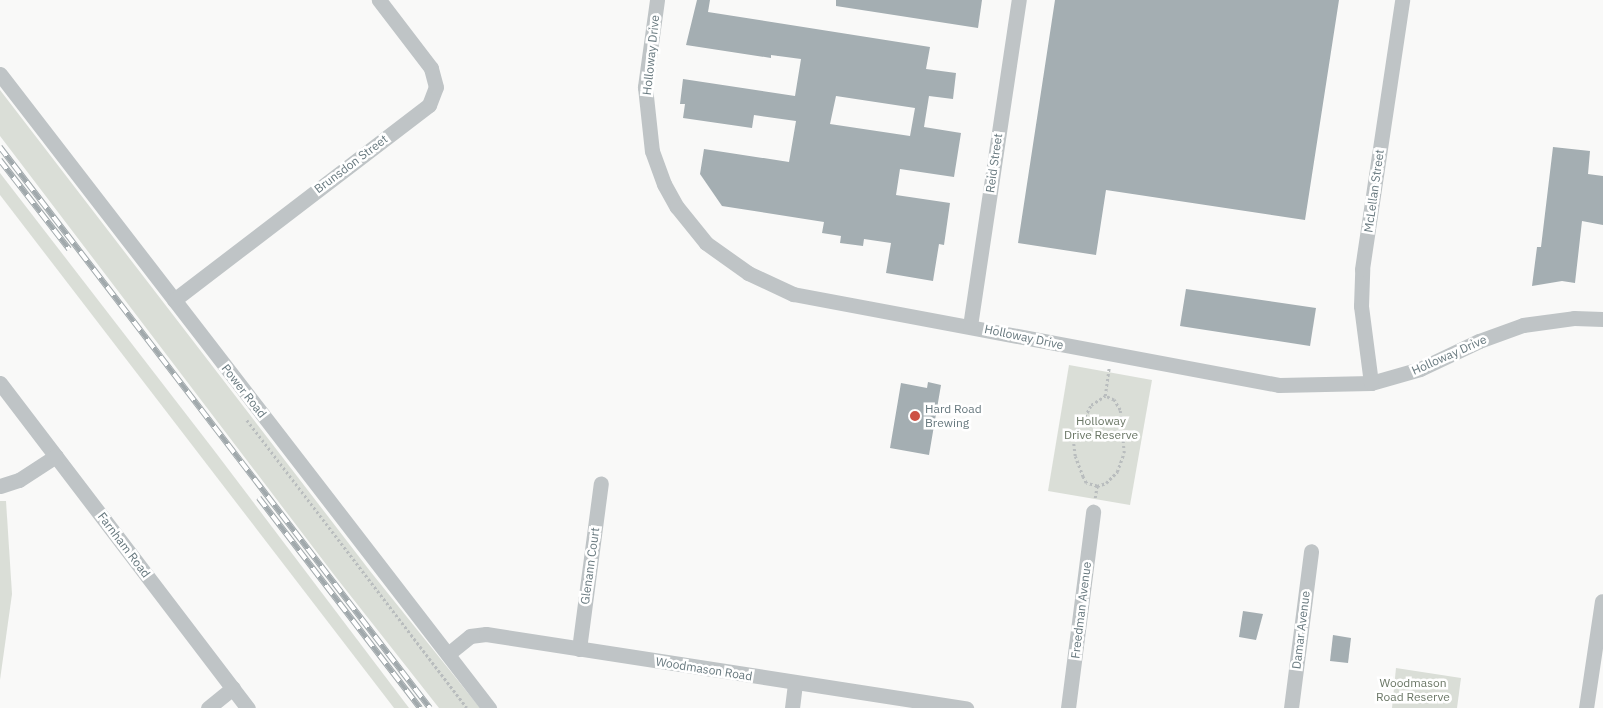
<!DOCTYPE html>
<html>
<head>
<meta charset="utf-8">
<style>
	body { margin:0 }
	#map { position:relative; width:1603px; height:708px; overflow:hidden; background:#f9f9f8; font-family:"IBM Plex Sans",sans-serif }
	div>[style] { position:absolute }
	.green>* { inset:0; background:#daded7 }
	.building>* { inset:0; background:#a4aeb2 }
	.path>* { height:2.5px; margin-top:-1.25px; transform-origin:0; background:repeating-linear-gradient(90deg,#b9bdbe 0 2.5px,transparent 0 5px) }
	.minor>* { height:15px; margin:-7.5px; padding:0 7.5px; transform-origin:7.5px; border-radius:7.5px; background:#bfc4c6 }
	.rail>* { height:5.5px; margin-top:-2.75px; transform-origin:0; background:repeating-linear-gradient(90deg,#fff 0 11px,#a1a9ac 0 22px); box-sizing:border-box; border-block:1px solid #a1a9ac }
	.dots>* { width:14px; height:14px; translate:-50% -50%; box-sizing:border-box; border:2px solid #fff; border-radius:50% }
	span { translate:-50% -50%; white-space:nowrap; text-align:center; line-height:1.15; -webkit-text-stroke:5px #fff; paint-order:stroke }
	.street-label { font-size:12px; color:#67787e }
	.poi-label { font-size:12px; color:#67787e }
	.left { translate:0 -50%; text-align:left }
	.park-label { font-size:12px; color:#6b7766 }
</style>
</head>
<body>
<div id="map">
	<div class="green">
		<div style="clip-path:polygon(0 90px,370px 571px,480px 708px,439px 708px,335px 576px,0 136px)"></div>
		<div style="clip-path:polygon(0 173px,213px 449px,409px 708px,394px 708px,0 195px)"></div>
		<div style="clip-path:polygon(1069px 365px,1152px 380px,1130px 505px,1048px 491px)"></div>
		<div style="clip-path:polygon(0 501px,6px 501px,12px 594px,0 680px)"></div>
		<div style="clip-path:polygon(1396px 668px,1461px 678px,1457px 708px,1392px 708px)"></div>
	</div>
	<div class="building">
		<div style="clip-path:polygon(evenodd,697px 0,710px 0,708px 12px,930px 47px,926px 69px,956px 73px,953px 99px,929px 96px,924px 127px,961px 133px,954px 177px,900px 169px,896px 195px,950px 203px,944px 245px,939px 244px,933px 281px,886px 273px,891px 243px,864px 239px,863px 246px,840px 243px,841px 236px,822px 233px,824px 222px,722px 206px,700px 174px,704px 149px,789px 162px,796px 121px,754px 115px,752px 128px,683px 118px,685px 104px,680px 104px,683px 79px,795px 96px,801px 59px,771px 55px,771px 58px,686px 45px,697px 0,836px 96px,915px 108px,910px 136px,830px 124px,836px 96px)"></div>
		<div style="clip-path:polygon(836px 0,982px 0,978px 28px,836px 6px)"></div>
		<div style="clip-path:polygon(1055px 0,1339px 0,1305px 220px,1106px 190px,1096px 255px,1018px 243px)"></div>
		<div style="clip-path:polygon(1553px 147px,1590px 151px,1588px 174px,1603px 176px,1603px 225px,1582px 221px,1575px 283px,1562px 281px,1532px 286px,1537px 247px,1541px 247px)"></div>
		<div style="clip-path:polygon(1186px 289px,1316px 308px,1310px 346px,1180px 326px)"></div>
		<div style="clip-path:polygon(928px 382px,941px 385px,929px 455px,890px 448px,901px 383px,927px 388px)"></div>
		<div style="clip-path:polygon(1243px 611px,1263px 614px,1256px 640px,1239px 637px)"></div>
		<div style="clip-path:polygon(1333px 635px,1351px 638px,1348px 663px,1330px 661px)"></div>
	</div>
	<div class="path">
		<div style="left:247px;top:420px;width:362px;rotate:52.6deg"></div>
		<div style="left:1097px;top:486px;width:9px;rotate:-18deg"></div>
		<div style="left:1106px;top:483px;width:16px;rotate:-45deg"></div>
		<div style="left:1117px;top:472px;width:20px;rotate:-70deg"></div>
		<div style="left:1124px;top:453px;width:43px;rotate:-95.3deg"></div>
		<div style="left:1120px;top:410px;width:12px;rotate:-121deg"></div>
		<div style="left:1114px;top:400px;width:10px;rotate:-156deg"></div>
		<div style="left:1095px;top:498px;width:12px;rotate:-81deg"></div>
		<div style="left:1097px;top:486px;width:11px;rotate:-165deg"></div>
		<div style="left:1086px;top:483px;width:7px;rotate:-117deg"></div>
		<div style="left:1083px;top:477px;width:22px;rotate:-111deg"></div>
		<div style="left:1075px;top:456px;width:17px;rotate:-97deg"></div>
		<div style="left:1073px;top:439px;width:38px;rotate:-62deg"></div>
		<div style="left:1091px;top:405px;width:17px;rotate:-33deg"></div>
		<div style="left:1105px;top:396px;width:29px;rotate:-82deg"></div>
	</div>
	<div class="minor">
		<div style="left:657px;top:0;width:88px;rotate:97.9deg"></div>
		<div style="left:645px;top:87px;width:64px;rotate:83.8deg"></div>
		<div style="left:652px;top:151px;width:35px;rotate:70deg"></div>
		<div style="left:664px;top:184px;width:26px;rotate:61deg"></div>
		<div style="left:677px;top:207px;width:46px;rotate:51.1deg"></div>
		<div style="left:706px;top:243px;width:52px;rotate:35.5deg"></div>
		<div style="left:748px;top:273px;width:50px;rotate:25deg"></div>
		<div style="left:793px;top:294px;width:494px;rotate:10.6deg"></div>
		<div style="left:1279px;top:385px;width:92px;rotate:-1.2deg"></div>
		<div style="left:1371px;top:383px;width:51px;rotate:-15.9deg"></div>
		<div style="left:1420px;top:369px;width:65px;rotate:-25.4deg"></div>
		<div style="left:1479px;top:341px;width:47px;rotate:-20deg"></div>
		<div style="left:1523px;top:325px;width:51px;rotate:-7.8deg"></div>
		<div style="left:1574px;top:318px;width:29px;rotate:2deg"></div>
		<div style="left:0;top:74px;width:801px;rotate:52.36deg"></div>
		<div style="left:174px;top:300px;width:321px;rotate:-37.4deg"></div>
		<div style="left:429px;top:105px;width:19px;rotate:-69deg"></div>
		<div style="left:436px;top:87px;width:20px;rotate:-105deg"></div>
		<div style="left:431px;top:68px;width:86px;rotate:-127.4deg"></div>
		<div style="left:970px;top:326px;width:330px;rotate:-81.5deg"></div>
		<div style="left:0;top:383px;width:409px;rotate:52.7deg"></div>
		<div style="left:1371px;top:383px;width:78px;rotate:-97.4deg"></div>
		<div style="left:1361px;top:306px;width:37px;rotate:-88deg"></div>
		<div style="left:1362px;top:269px;width:272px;rotate:-81.5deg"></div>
		<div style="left:0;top:486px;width:20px;rotate:-18deg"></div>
		<div style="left:19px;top:480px;width:44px;rotate:-33deg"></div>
		<div style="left:579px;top:649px;width:167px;rotate:-82.5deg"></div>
		<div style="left:448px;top:654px;width:28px;rotate:-39deg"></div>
		<div style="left:470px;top:636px;width:16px;rotate:-7deg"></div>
		<div style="left:486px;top:634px;width:486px;rotate:8.8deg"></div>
		<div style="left:208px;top:708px;width:32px;rotate:-39deg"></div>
		<div style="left:792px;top:708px;width:25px;rotate:-83deg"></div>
		<div style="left:1068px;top:708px;width:198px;rotate:-82.7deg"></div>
		<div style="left:1291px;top:708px;width:158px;rotate:-82.7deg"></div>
		<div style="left:1586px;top:708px;width:108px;rotate:-81.5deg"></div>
	</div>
	<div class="rail">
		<div style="left:0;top:147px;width:707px;rotate:52.53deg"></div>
		<div style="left:0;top:160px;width:113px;rotate:52.2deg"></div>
		<div style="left:259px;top:498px;width:265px;rotate:52.5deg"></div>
	</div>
	<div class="dots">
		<div style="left:915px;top:416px;background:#cd5144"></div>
	</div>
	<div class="street-label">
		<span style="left:651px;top:55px;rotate:-84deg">Holloway Drive</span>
		<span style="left:994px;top:163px;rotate:-82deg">Reid Street</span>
		<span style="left:351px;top:164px;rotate:-37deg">Brunsdon Street</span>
		<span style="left:1374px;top:191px;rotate:-82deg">McLellan Street</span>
		<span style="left:1024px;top:337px;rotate:12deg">Holloway Drive</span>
		<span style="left:1449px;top:355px;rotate:-24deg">Holloway Drive</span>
		<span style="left:244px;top:391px;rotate:52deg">Power Road</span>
		<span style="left:124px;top:545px;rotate:53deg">Farnham Road</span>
		<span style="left:590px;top:566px;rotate:-82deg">Glenann Court</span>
		<span style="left:1081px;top:610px;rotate:-83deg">Freedman Avenue</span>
		<span style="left:1301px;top:630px;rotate:-83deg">Damar Avenue</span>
		<span style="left:704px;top:669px;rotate:9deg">Woodmason Road</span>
	</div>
	<div class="poi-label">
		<span class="left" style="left:925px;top:416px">Hard Road<br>Brewing</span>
	</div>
	<div class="park-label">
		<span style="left:1101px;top:428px">Holloway<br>Drive Reserve</span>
		<span style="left:1413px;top:690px">Woodmason<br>Road Reserve</span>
	</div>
</div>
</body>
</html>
